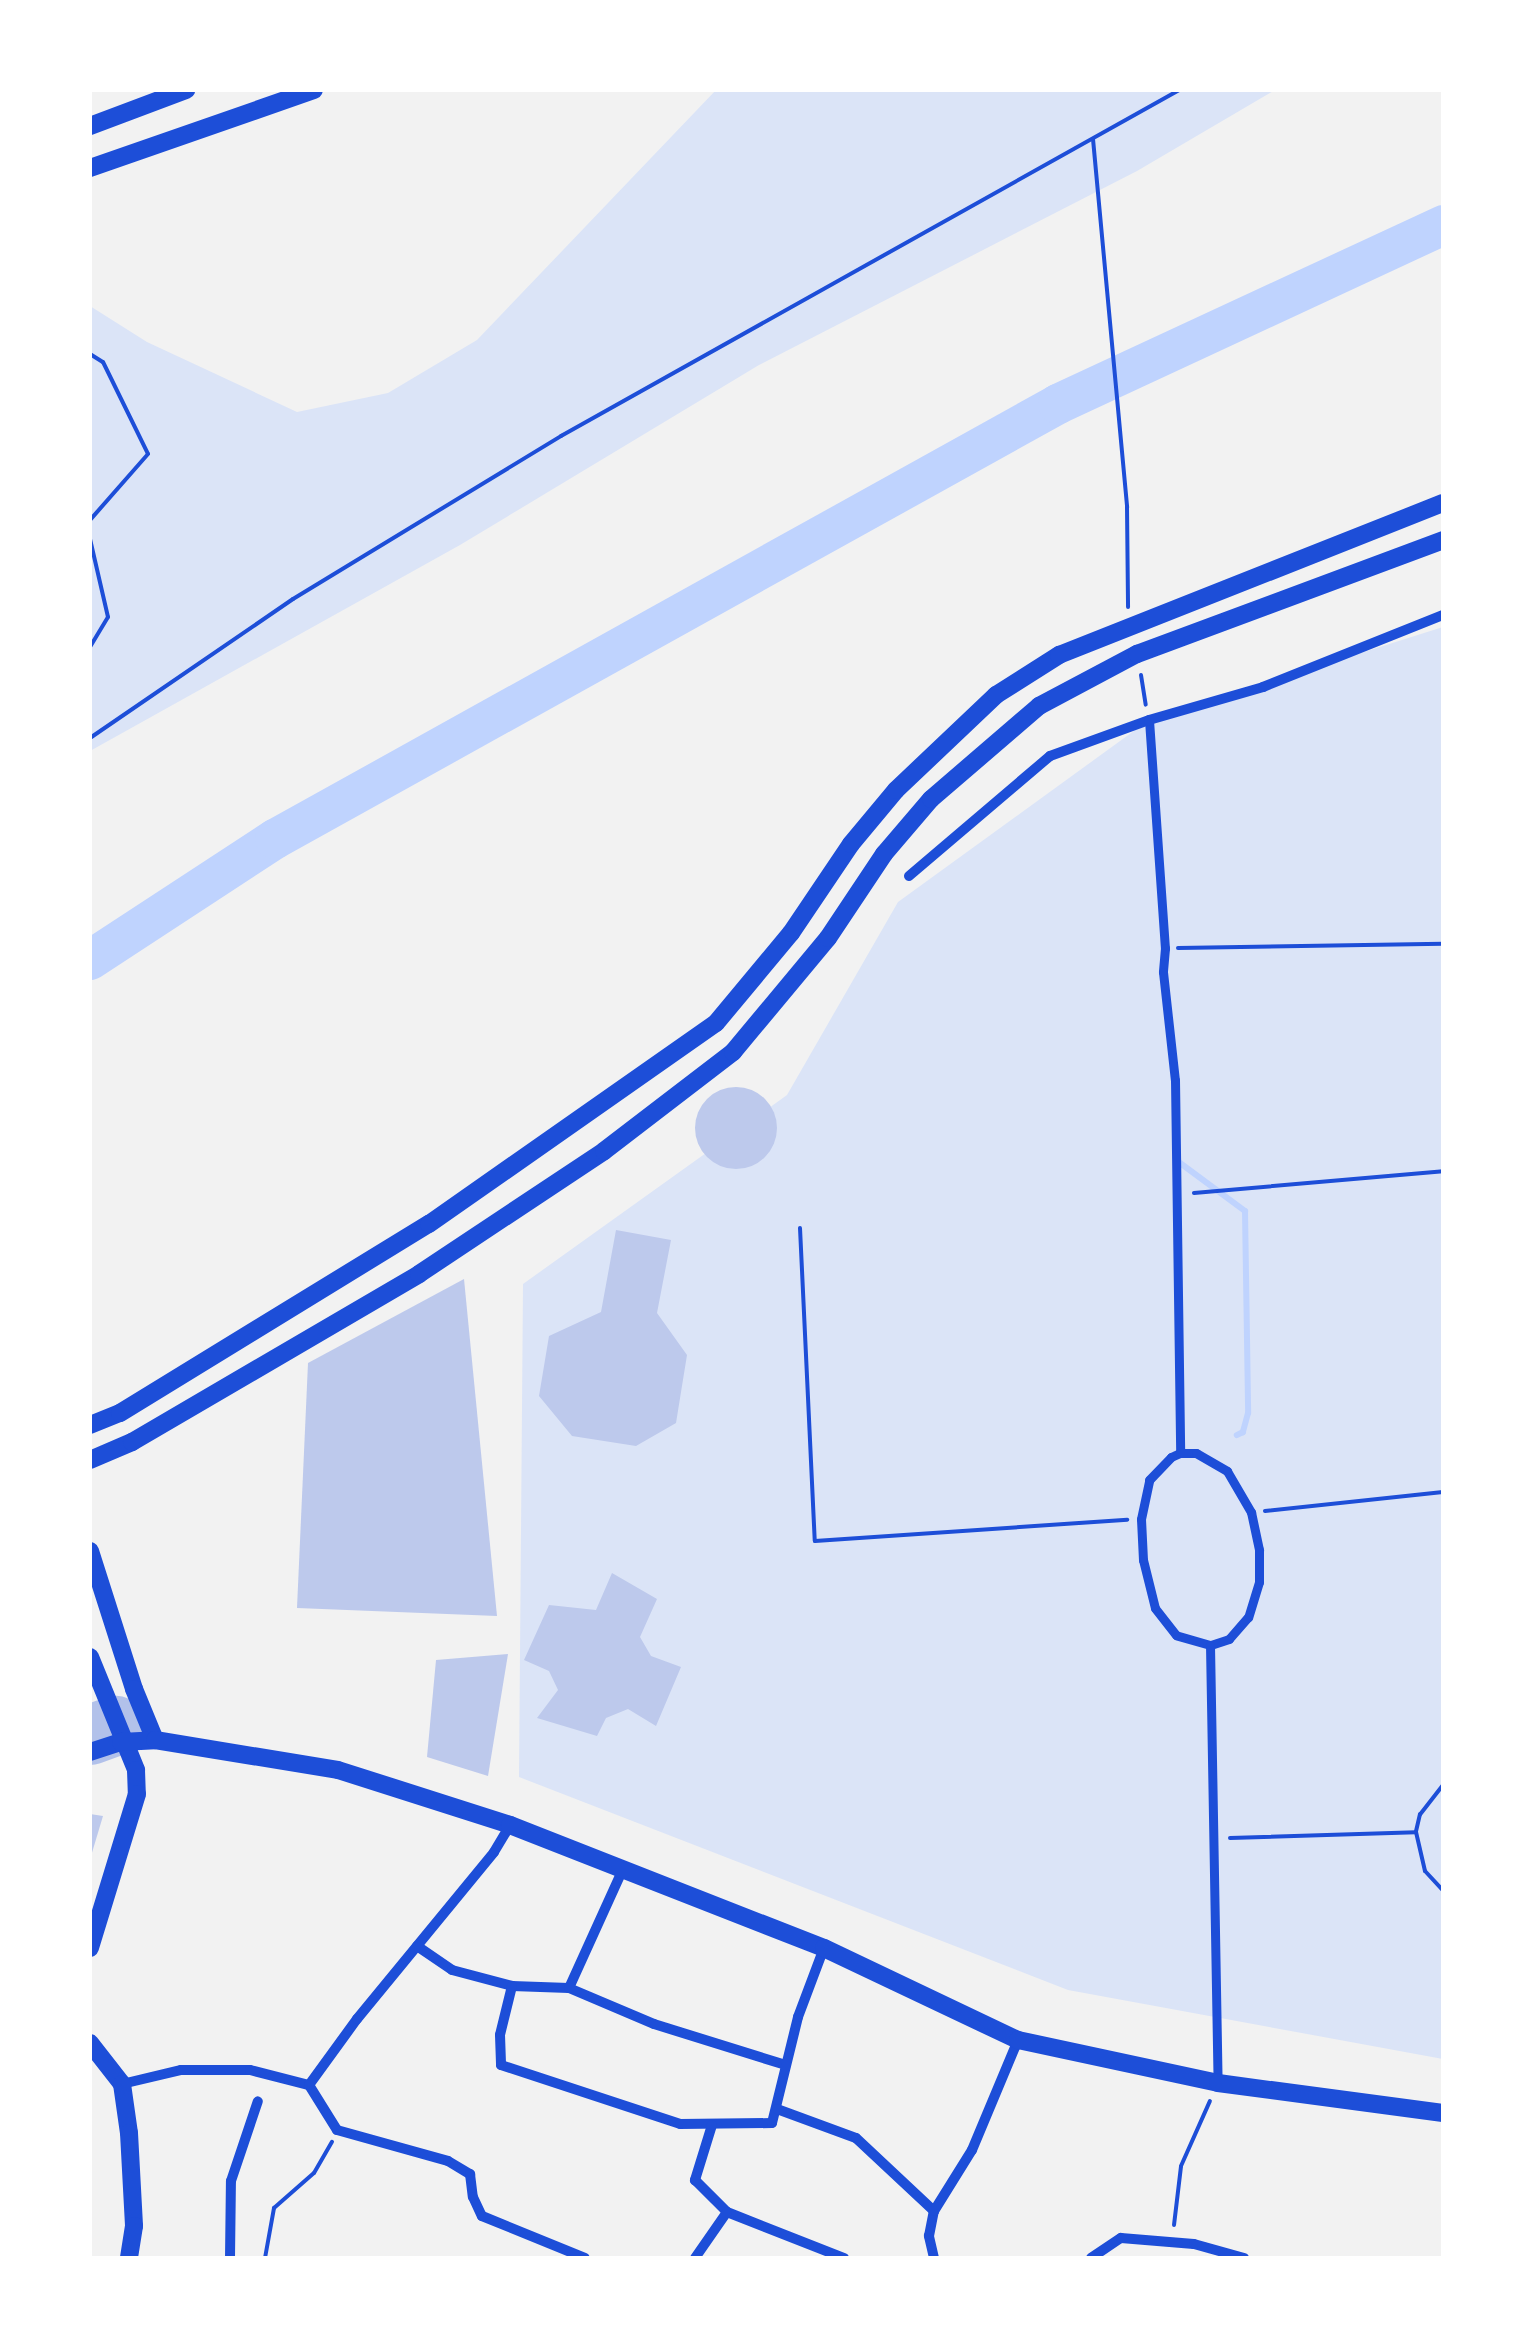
<!DOCTYPE html>
<html>
<head>
<meta charset="utf-8">
<style>
	body { margin:0 }
	#map { position:relative; width:1533px; height:2348px; overflow:hidden; background:#f2f2f2; font-family:Helvetica,sans-serif }
	div>[style] { position:absolute }
	.green>* { inset:0; background:#dbe4f7 }
	.stream>* { height:6px; margin:-3px; padding:0 3px; transform-origin:3px; border-radius:3px; background:#bfd3fe }
	.river>* { height:40px; margin:-20px; padding:0 20px; transform-origin:20px; border-radius:20px; background:#bfd3fe }
	.taxiway>* { height:60px; margin:-30px; padding:0 30px; transform-origin:30px; border-radius:30px; background:#b2c1ea }
	.building>* { inset:0; background:#bdc9ec }
	.round { border-radius:50% }
	.path>* { height:4px; margin:-2px; padding:0 2px; transform-origin:2px; border-radius:2px; background:#1d4ed8 }
	.pedestrian>* { height:9px; margin:-4.5px; padding:0 4.5px; transform-origin:4.5px; border-radius:4.5px; background:#1d4ed8 }
	.minor>* { height:10px; margin:-5px; padding:0 5px; transform-origin:5px; border-radius:5px; background:#1d4ed8 }
	.tertiary>* { height:18px; margin:-9px; padding:0 9px; transform-origin:9px; border-radius:9px; background:#1d4ed8 }
	.secondary>* { height:18px; margin:-9px; padding:0 9px; transform-origin:9px; border-radius:9px; background:#1d4ed8 }
	span { translate:-50% -50%; white-space:nowrap; text-align:center; line-height:1.15; -webkit-text-stroke:8px #fff; paint-order:stroke }
	.frame { position:absolute; inset:0; border:92px solid #fff; pointer-events:none }
</style>
</head>
<body>
<div id="map">
	<div class="green">
		<div style="clip-path:polygon(716px 90px,1275px 90px,1137px 171px,759px 365px,460px 545px,90px 751px,90px 306px,147px 342px,297px 412px,388px 393px,477px 340px)"></div>
		<div style="clip-path:polygon(1443px 627px,1443px 2059px,1068px 1990px,519px 1777px,523px 1284px,787px 1095px,898px 902px,1149px 720px)"></div>
	</div>
	<div class="stream">
		<div style="left:1176px;top:1160px;width:86px;rotate:36.5deg"></div>
		<div style="left:1245px;top:1211px;width:202px;rotate:89.1deg"></div>
		<div style="left:1248px;top:1413px;width:20px;rotate:105deg"></div>
		<div style="left:1243px;top:1432px;width:7px;rotate:153deg"></div>
	</div>
	<div class="river">
		<div style="left:90px;top:960px;width:221px;rotate:-33.2deg"></div>
		<div style="left:275px;top:839px;width:896px;rotate:-29.05deg"></div>
		<div style="left:1058px;top:404px;width:425px;rotate:-24.9deg"></div>
	</div>
	<div class="taxiway">
		<div style="left:90px;top:1735px;width:27px;rotate:-20deg"></div>
	</div>
	<div class="building">
		<div class="round" style="left:695px;top:1087px;width:82px;height:82px"></div>
		<div style="clip-path:polygon(616px 1230px,671px 1240px,657px 1313px,687px 1355px,676px 1423px,636px 1446px,572px 1436px,539px 1396px,549px 1336px,601px 1312px)"></div>
		<div style="clip-path:polygon(464px 1279px,497px 1616px,297px 1608px,308px 1363px)"></div>
		<div style="clip-path:polygon(612px 1573px,657px 1599px,640px 1637px,651px 1656px,681px 1667px,656px 1726px,628px 1709px,606px 1718px,597px 1736px,537px 1718px,558px 1690px,549px 1671px,524px 1660px,549px 1605px,596px 1610px)"></div>
		<div style="clip-path:polygon(508px 1654px,488px 1776px,427px 1757px,436px 1660px)"></div>
		<div style="clip-path:polygon(90px 1814px,103px 1816px,91px 1856px,90px 1856px)"></div>
	</div>
	<div class="path">
		<div style="left:1093px;top:139px;width:370px;rotate:84.7deg"></div>
		<div style="left:1127px;top:507px;width:100px;rotate:89.4deg"></div>
		<div style="left:90px;top:354px;width:15px;rotate:32deg"></div>
		<div style="left:103px;top:362px;width:102px;rotate:63.9deg"></div>
		<div style="left:148px;top:454px;width:88px;rotate:131.3deg"></div>
		<div style="left:90px;top:539px;width:80px;rotate:77deg"></div>
		<div style="left:108px;top:617px;width:35px;rotate:121deg"></div>
		<div style="left:1141px;top:675px;width:30px;rotate:81deg"></div>
		<div style="left:90px;top:738px;width:246px;rotate:-34.4deg"></div>
		<div style="left:293px;top:599px;width:314px;rotate:-31.3deg"></div>
		<div style="left:561px;top:436px;width:708px;rotate:-29.24deg"></div>
		<div style="left:1178px;top:948px;width:265px;rotate:-0.9deg"></div>
		<div style="left:1194px;top:1193px;width:250px;rotate:-5deg"></div>
		<div style="left:800px;top:1228px;width:313px;rotate:87.3deg"></div>
		<div style="left:815px;top:1541px;width:313px;rotate:-3.9deg"></div>
		<div style="left:1265px;top:1511px;width:179px;rotate:-6.1deg"></div>
		<div style="left:1443px;top:1785px;width:37px;rotate:128deg"></div>
		<div style="left:1420px;top:1814px;width:18px;rotate:103deg"></div>
		<div style="left:1416px;top:1832px;width:40px;rotate:77deg"></div>
		<div style="left:1425px;top:1871px;width:26px;rotate:47deg"></div>
		<div style="left:1230px;top:1838px;width:186px;rotate:-1.8deg"></div>
		<div style="left:1174px;top:2225px;width:59px;rotate:-83.2deg"></div>
		<div style="left:1181px;top:2166px;width:71px;rotate:-66deg"></div>
		<div style="left:265px;top:2258px;width:51px;rotate:-79.8deg"></div>
		<div style="left:274px;top:2208px;width:53px;rotate:-41.2deg"></div>
		<div style="left:314px;top:2173px;width:36px;rotate:-60deg"></div>
	</div>
	<div class="pedestrian">
		<div style="left:1149px;top:720px;width:229px;rotate:86deg"></div>
		<div style="left:1165px;top:948px;width:24px;rotate:95deg"></div>
		<div style="left:1163px;top:972px;width:109px;rotate:83.7deg"></div>
		<div style="left:1175px;top:1080px;width:373px;rotate:89.2deg"></div>
		<div style="left:1210px;top:1645px;width:35px;rotate:-164deg"></div>
		<div style="left:1176px;top:1635px;width:34px;rotate:-128deg"></div>
		<div style="left:1155px;top:1608px;width:49px;rotate:-104deg"></div>
		<div style="left:1143px;top:1560px;width:41px;rotate:-92.8deg"></div>
		<div style="left:1141px;top:1519px;width:40px;rotate:-78deg"></div>
		<div style="left:1149px;top:1480px;width:32px;rotate:-46deg"></div>
		<div style="left:1171px;top:1457px;width:10px;rotate:-24deg"></div>
		<div style="left:1180px;top:1453px;width:16px"></div>
		<div style="left:1196px;top:1453px;width:36px;rotate:30deg"></div>
		<div style="left:1227px;top:1471px;width:48px;rotate:59.7deg"></div>
		<div style="left:1251px;top:1512px;width:39px;rotate:78deg"></div>
		<div style="left:1259px;top:1550px;width:32px;rotate:90deg"></div>
		<div style="left:1259px;top:1582px;width:37px;rotate:107deg"></div>
		<div style="left:1248px;top:1617px;width:29px;rotate:131deg"></div>
		<div style="left:1229px;top:1639px;width:20px;rotate:162deg"></div>
		<div style="left:1210px;top:1645px;width:438px;rotate:89deg"></div>
	</div>
	<div class="minor">
		<div style="left:909px;top:876px;width:185px;rotate:-40.4deg"></div>
		<div style="left:1050px;top:756px;width:105px;rotate:-20deg"></div>
		<div style="left:1149px;top:720px;width:119px;rotate:-16.1deg"></div>
		<div style="left:1263px;top:687px;width:194px;rotate:-21.8deg"></div>
		<div style="left:417px;top:1946px;width:42px;rotate:34.4deg"></div>
		<div style="left:452px;top:1970px;width:62px;rotate:14.9deg"></div>
		<div style="left:512px;top:1986px;width:57px;rotate:2deg"></div>
		<div style="left:569px;top:1988px;width:92px;rotate:23deg"></div>
		<div style="left:654px;top:2024px;width:138px;rotate:17.3deg"></div>
		<div style="left:512px;top:1986px;width:50px;rotate:103.8deg"></div>
		<div style="left:500px;top:2035px;width:30px;rotate:88deg"></div>
		<div style="left:501px;top:2065px;width:188px;rotate:18.2deg"></div>
		<div style="left:680px;top:2124px;width:92px;rotate:-0.6deg"></div>
		<div style="left:772px;top:2123px;width:109px;rotate:-76.2deg"></div>
		<div style="left:798px;top:2017px;width:74px;rotate:-69.4deg"></div>
		<div style="left:569px;top:1988px;width:131px;rotate:-65.6deg"></div>
		<div style="left:122px;top:2084px;width:61px;rotate:-13.3deg"></div>
		<div style="left:181px;top:2070px;width:69px"></div>
		<div style="left:250px;top:2070px;width:61px;rotate:14.3deg"></div>
		<div style="left:309px;top:2085px;width:53px;rotate:58.1deg"></div>
		<div style="left:337px;top:2130px;width:115px;rotate:15.6deg"></div>
		<div style="left:448px;top:2161px;width:26px;rotate:31deg"></div>
		<div style="left:470px;top:2174px;width:23px;rotate:83deg"></div>
		<div style="left:473px;top:2197px;width:21px;rotate:65deg"></div>
		<div style="left:482px;top:2216px;width:111px;rotate:22.2deg"></div>
		<div style="left:309px;top:2085px;width:82px;rotate:-54deg"></div>
		<div style="left:357px;top:2019px;width:216px;rotate:-50.6deg"></div>
		<div style="left:494px;top:1852px;width:31px;rotate:-59deg"></div>
		<div style="left:777px;top:2109px;width:84px;rotate:20.2deg"></div>
		<div style="left:856px;top:2138px;width:107px;rotate:43.1deg"></div>
		<div style="left:712px;top:2125px;width:58px;rotate:107.2deg"></div>
		<div style="left:695px;top:2180px;width:45px;rotate:45deg"></div>
		<div style="left:727px;top:2212px;width:126px;rotate:21.5deg"></div>
		<div style="left:230px;top:2258px;width:77px;rotate:-89.3deg"></div>
		<div style="left:231px;top:2181px;width:84px;rotate:-71.4deg"></div>
		<div style="left:695px;top:2258px;width:56px;rotate:-55.2deg"></div>
		<div style="left:934px;top:2258px;width:23px;rotate:-103deg"></div>
		<div style="left:929px;top:2236px;width:25px;rotate:-79deg"></div>
		<div style="left:934px;top:2211px;width:72px;rotate:-58.1deg"></div>
		<div style="left:972px;top:2150px;width:119px;rotate:-67.3deg"></div>
		<div style="left:1091px;top:2258px;width:36px;rotate:-34deg"></div>
		<div style="left:1121px;top:2238px;width:73px;rotate:4.7deg"></div>
		<div style="left:1194px;top:2244px;width:52px;rotate:15.6deg"></div>
	</div>
	<div class="tertiary">
		<div style="left:90px;top:1551px;width:145px;rotate:72.3deg"></div>
		<div style="left:134px;top:1689px;width:55px;rotate:67.6deg"></div>
		<div style="left:90px;top:1657px;width:122px;rotate:67.8deg"></div>
		<div style="left:136px;top:1770px;width:24px;rotate:88deg"></div>
		<div style="left:137px;top:1794px;width:161px;rotate:107deg"></div>
		<div style="left:90px;top:1752px;width:33px;rotate:-18deg"></div>
		<div style="left:121px;top:1742px;width:34px;rotate:-3deg"></div>
		<div style="left:155px;top:1740px;width:185px;rotate:9.3deg"></div>
		<div style="left:338px;top:1770px;width:181px;rotate:17.7deg"></div>
		<div style="left:510px;top:1825px;width:337px;rotate:21.4deg"></div>
		<div style="left:824px;top:1948px;width:215px;rotate:25.4deg"></div>
		<div style="left:1018px;top:2040px;width:205px;rotate:12.1deg"></div>
		<div style="left:1218px;top:2083px;width:227px;rotate:7.6deg"></div>
		<div style="left:90px;top:2043px;width:52px;rotate:52deg"></div>
		<div style="left:122px;top:2084px;width:49px;rotate:81.9deg"></div>
		<div style="left:129px;top:2133px;width:93px;rotate:86.9deg"></div>
		<div style="left:134px;top:2226px;width:32px;rotate:99deg"></div>
	</div>
	<div class="secondary">
		<div style="left:90px;top:126px;width:103px;rotate:-20.6deg"></div>
		<div style="left:90px;top:168px;width:237px;rotate:-19.2deg"></div>
		<div style="left:90px;top:1425px;width:32px;rotate:-22deg"></div>
		<div style="left:120px;top:1413px;width:362px;rotate:-31.5deg"></div>
		<div style="left:429px;top:1224px;width:350px;rotate:-35deg"></div>
		<div style="left:716px;top:1023px;width:117px;rotate:-50.2deg"></div>
		<div style="left:791px;top:933px;width:107px;rotate:-56deg"></div>
		<div style="left:851px;top:844px;width:70px;rotate:-50.2deg"></div>
		<div style="left:896px;top:790px;width:138px;rotate:-43.5deg"></div>
		<div style="left:996px;top:695px;width:75px;rotate:-32.4deg"></div>
		<div style="left:1059px;top:655px;width:413px;rotate:-21.6deg"></div>
		<div style="left:90px;top:1460px;width:46px;rotate:-23.2deg"></div>
		<div style="left:132px;top:1442px;width:333px;rotate:-30.3deg"></div>
		<div style="left:419px;top:1274px;width:222px;rotate:-33.6deg"></div>
		<div style="left:604px;top:1151px;width:163px;rotate:-37.5deg"></div>
		<div style="left:733px;top:1052px;width:148px;rotate:-50.2deg"></div>
		<div style="left:828px;top:938px;width:101px;rotate:-56.3deg"></div>
		<div style="left:884px;top:854px;width:72px;rotate:-49.5deg"></div>
		<div style="left:931px;top:799px;width:143px;rotate:-40.7deg"></div>
		<div style="left:1039px;top:706px;width:111px;rotate:-28deg"></div>
		<div style="left:1137px;top:654px;width:327px;rotate:-20.4deg"></div>
	</div>
	<div class="frame"></div>
</div>
</body>
</html>
